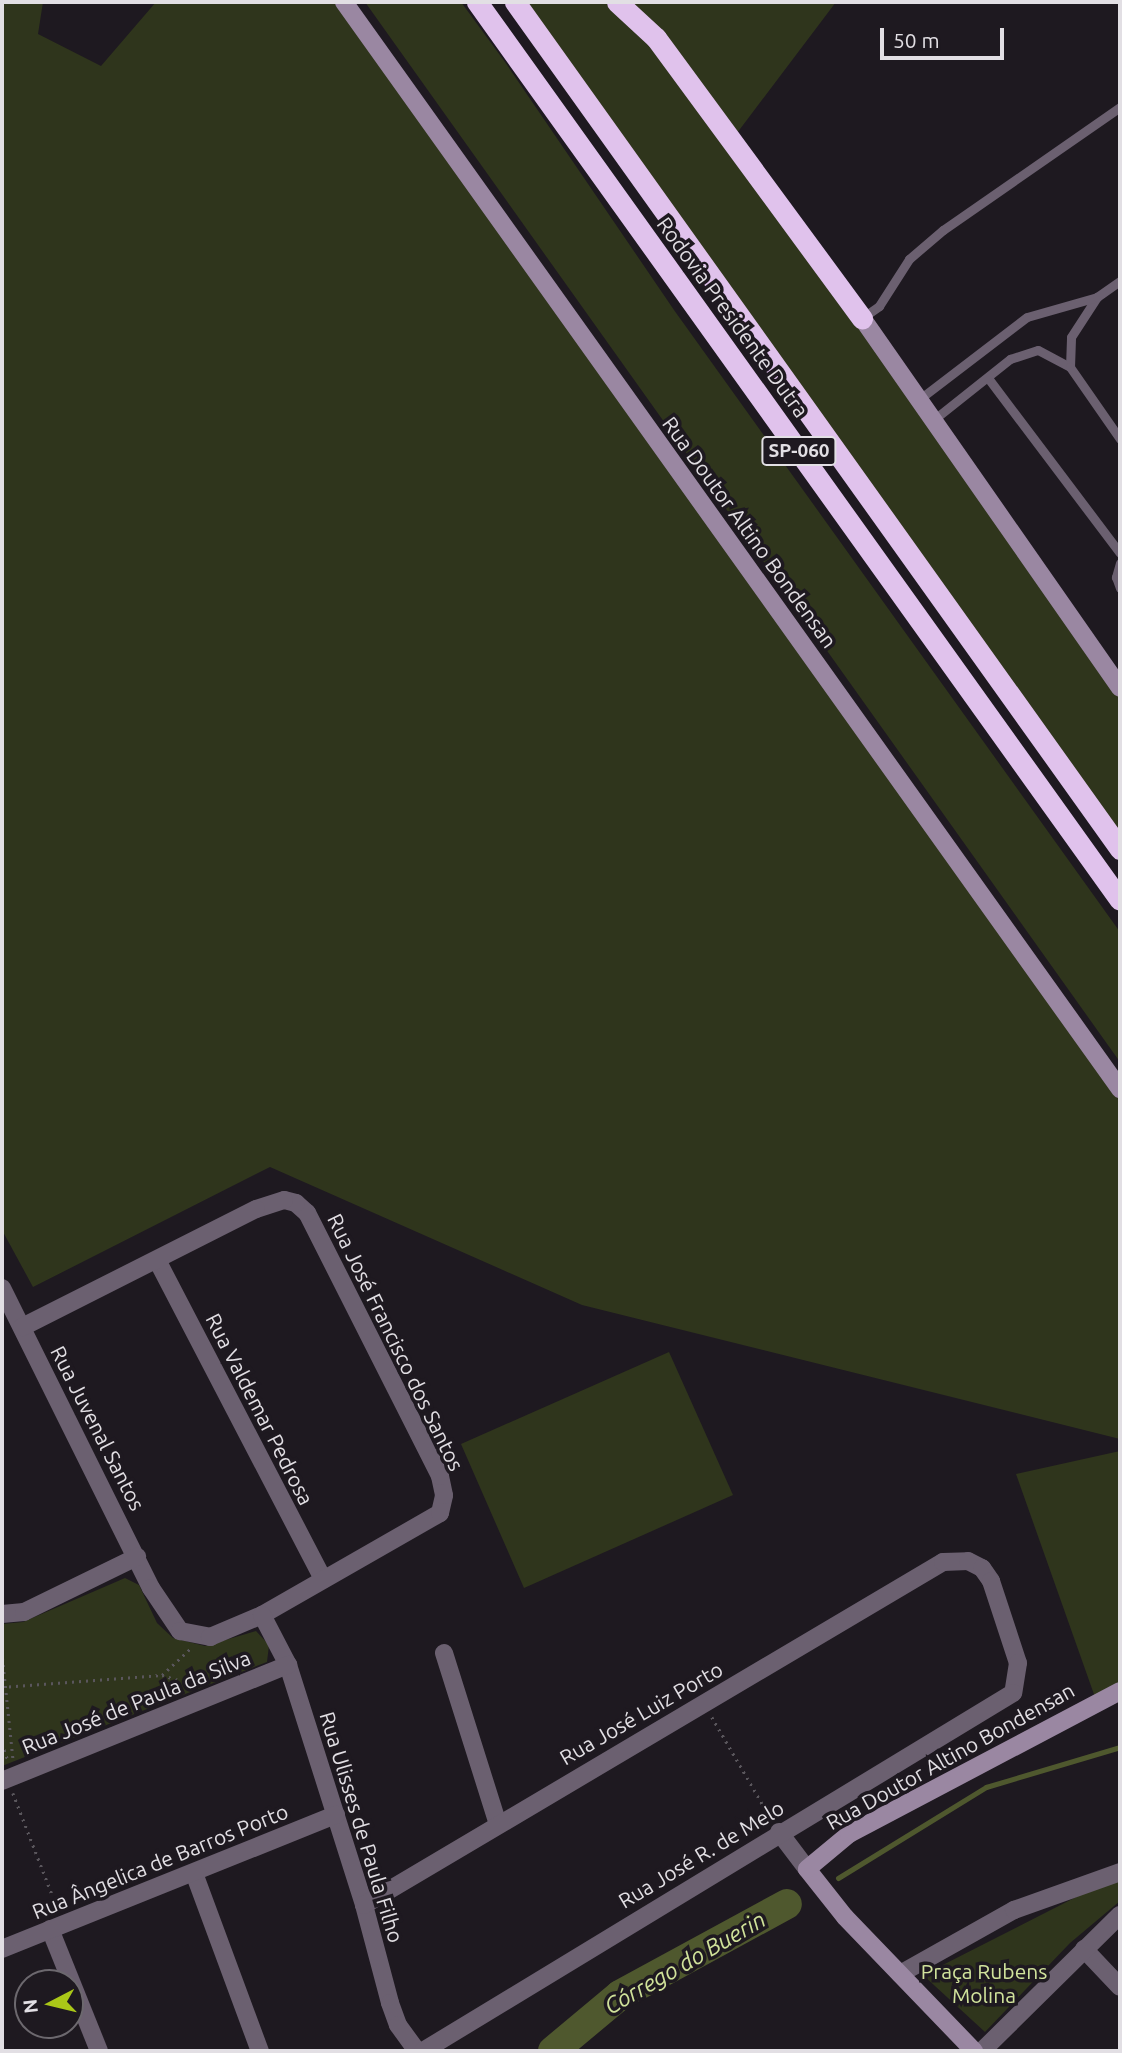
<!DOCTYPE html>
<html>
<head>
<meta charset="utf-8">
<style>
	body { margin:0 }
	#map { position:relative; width:1122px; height:2053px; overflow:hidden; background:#1e1920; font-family:Ubuntu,sans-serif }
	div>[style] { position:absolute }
	.green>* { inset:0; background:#2f351c }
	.stream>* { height:5px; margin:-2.5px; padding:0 2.5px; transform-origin:2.5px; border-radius:2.5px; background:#4f582e }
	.river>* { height:30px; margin:-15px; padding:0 15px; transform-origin:15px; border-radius:15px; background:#4f582e }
	.path>* { height:2.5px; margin-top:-1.25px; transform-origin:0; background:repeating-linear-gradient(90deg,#5a565c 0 2px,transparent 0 7px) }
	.lane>* { height:9px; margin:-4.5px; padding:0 4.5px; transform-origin:4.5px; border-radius:4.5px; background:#6b6070 }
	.street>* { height:18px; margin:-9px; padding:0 9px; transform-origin:9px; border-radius:9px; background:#6b6070 }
	.secondary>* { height:18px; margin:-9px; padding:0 9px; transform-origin:9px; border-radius:9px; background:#9a87a2 }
	.highway>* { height:21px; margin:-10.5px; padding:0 10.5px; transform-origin:10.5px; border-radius:10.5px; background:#e0c2ec }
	span { translate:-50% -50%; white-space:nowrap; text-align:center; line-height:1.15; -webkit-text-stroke:7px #1e1920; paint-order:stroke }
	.shield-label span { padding:2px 5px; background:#1e1920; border:2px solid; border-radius:5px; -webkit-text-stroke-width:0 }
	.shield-label { font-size:19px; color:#e2dfe4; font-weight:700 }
	.street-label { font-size:21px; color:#e2dfe4 }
	.park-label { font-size:21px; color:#d1e39c }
	.water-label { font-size:23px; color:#d0e29a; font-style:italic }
	.frame { position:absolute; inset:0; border:4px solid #e2dfe4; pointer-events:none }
	.north { position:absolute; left:14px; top:1969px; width:70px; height:70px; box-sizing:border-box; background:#1e1920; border:2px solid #6c686e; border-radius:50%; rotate:263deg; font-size:19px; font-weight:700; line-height:28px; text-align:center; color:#e2dfe4 }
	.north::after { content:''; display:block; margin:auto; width:24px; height:32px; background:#aac718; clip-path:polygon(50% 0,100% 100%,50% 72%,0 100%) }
	.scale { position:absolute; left:880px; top:28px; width:124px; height:32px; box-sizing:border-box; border:4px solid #e2dfe4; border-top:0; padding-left:9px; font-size:21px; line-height:24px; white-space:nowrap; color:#e2dfe4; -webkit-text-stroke:5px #1e1920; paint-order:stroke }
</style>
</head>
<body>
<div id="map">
	<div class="green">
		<div style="clip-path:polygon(2px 2px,43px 2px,38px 34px,101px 66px,156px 2px,344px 2px,425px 107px,1120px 1100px,1120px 1439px,582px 1305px,270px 1167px,33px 1287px,2px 1230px)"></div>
		<div style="clip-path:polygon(365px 2px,461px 2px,505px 62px,674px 310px,1120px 932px,1120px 1062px)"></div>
		<div style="clip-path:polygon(515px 2px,836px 2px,731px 141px,1120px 688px,1120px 849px)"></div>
		<div style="clip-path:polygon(669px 1352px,733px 1495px,524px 1588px,461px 1444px)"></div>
		<div style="clip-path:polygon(1120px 1451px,1120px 1691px,1096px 1700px,1016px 1474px)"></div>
		<div style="clip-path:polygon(125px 1578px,139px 1585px,157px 1623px,173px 1638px,205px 1646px,256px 1631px,269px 1645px,267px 1662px,2px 1766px,2px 1624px,23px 1622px)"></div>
		<div style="clip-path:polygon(1120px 1880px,1120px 1901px,1070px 1943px,985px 2032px,923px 1975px,1086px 1892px)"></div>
	</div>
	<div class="stream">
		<div style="left:838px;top:1878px;width:174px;rotate:-31.6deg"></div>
		<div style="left:986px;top:1787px;width:140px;rotate:-16.6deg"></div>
	</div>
	<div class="river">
		<div style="left:553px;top:2051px;width:87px;rotate:-39.9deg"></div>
		<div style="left:620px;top:1995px;width:190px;rotate:-28.6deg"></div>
	</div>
	<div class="path">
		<div style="left:2px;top:1651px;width:108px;rotate:84.1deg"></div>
		<div style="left:162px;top:1675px;width:38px;rotate:-43deg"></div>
		<div style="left:2px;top:1687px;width:160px;rotate:-4.3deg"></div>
		<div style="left:162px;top:1675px;width:34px;rotate:17deg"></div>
		<div style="left:712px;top:1717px;width:116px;rotate:59.9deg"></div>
		<div style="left:2px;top:1743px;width:18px;rotate:71deg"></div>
		<div style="left:13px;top:1793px;width:122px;rotate:68.9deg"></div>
	</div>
	<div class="lane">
		<div style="left:862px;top:318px;width:21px;rotate:-35deg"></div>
		<div style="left:879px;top:306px;width:56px;rotate:-57.4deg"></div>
		<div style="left:909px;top:259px;width:45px;rotate:-40.5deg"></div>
		<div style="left:943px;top:230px;width:216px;rotate:-34.8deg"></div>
		<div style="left:1070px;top:367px;width:30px;rotate:-88deg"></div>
		<div style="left:1071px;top:337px;width:48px;rotate:-57deg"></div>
		<div style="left:988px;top:378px;width:219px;rotate:53deg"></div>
		<div style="left:917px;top:401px;width:138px;rotate:-37.4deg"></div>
		<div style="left:1027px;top:317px;width:73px;rotate:-15.9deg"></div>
		<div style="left:1097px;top:297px;width:28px;rotate:-35deg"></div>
		<div style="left:932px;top:421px;width:100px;rotate:-38.5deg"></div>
		<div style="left:1010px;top:359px;width:29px;rotate:-18deg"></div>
		<div style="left:1038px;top:350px;width:36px;rotate:28deg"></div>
		<div style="left:1070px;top:367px;width:88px;rotate:55.2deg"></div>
		<div style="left:1120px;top:563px;width:15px;rotate:106deg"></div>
		<div style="left:1116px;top:577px;width:12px;rotate:70deg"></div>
	</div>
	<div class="street">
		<div style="left:157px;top:1260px;width:360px;rotate:62.5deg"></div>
		<div style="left:2px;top:1288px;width:335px;rotate:63.6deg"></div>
		<div style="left:151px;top:1588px;width:52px;rotate:56deg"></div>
		<div style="left:180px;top:1631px;width:31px;rotate:11deg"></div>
		<div style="left:210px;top:1637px;width:56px;rotate:-22.9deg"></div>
		<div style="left:262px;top:1615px;width:205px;rotate:-29.8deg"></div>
		<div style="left:440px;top:1513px;width:18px;rotate:-77deg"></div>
		<div style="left:444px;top:1495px;width:19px;rotate:-102deg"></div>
		<div style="left:440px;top:1476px;width:295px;rotate:-116.8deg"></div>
		<div style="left:307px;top:1213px;width:15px;rotate:-138deg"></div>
		<div style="left:296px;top:1203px;width:12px;rotate:-166deg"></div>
		<div style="left:284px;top:1200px;width:29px;rotate:162deg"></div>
		<div style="left:256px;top:1209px;width:262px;rotate:153.2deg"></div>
		<div style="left:2px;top:1614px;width:22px;rotate:-5deg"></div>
		<div style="left:24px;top:1612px;width:126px;rotate:-26deg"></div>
		<div style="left:262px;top:1615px;width:56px;rotate:62.5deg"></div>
		<div style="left:288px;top:1665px;width:252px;rotate:72.4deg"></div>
		<div style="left:364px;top:1905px;width:101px;rotate:75.1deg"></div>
		<div style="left:390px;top:2003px;width:23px;rotate:70deg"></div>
		<div style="left:398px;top:2025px;width:32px;rotate:54deg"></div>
		<div style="left:444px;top:1653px;width:179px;rotate:72.5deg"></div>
		<div style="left:2px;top:1781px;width:309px;rotate:-22.1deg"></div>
		<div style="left:779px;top:1832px;width:46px;rotate:52.9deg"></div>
		<div style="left:194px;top:1873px;width:190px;rotate:69.7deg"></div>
		<div style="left:364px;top:1905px;width:673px;rotate:-30.64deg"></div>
		<div style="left:943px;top:1562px;width:25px;rotate:-2deg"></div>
		<div style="left:968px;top:1561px;width:16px;rotate:27deg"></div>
		<div style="left:982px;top:1568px;width:16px;rotate:55deg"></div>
		<div style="left:991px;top:1581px;width:86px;rotate:71.8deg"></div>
		<div style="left:1018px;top:1663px;width:30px;rotate:99deg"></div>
		<div style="left:1013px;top:1693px;width:690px;rotate:148.75deg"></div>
		<div style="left:50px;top:1929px;width:131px;rotate:68.1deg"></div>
		<div style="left:2px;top:1949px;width:360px;rotate:-21.9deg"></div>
		<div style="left:1084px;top:1949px;width:52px;rotate:46.5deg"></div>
		<div style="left:900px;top:1974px;width:131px;rotate:-29.3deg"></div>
		<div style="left:1014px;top:1910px;width:113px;rotate:-19.7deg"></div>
		<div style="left:982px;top:2051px;width:194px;rotate:-44.6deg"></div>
	</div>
	<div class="secondary">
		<div style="left:344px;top:2px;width:1336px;rotate:54.48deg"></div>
		<div style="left:862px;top:318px;width:451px;rotate:55.1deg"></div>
		<div style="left:974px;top:2051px;width:186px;rotate:-133.9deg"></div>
		<div style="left:845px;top:1917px;width:61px;rotate:-128.4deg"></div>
		<div style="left:807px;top:1869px;width:55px;rotate:-39.8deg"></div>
		<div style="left:849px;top:1834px;width:306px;rotate:-27.8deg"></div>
	</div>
	<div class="highway">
		<div style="left:477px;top:2px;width:1104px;rotate:54.4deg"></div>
		<div style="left:515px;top:2px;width:1041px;rotate:54.46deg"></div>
		<div style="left:617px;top:2px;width:53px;rotate:42.7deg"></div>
		<div style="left:656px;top:38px;width:348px;rotate:53.7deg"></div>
	</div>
	<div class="shield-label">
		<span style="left:799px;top:451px">SP-060</span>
	</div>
	<div class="street-label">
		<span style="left:733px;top:317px;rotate:54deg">Rodovia Presidente Dutra</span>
		<span style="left:750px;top:532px;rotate:54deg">Rua Doutor Altino Bondensan</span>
		<span style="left:396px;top:1342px;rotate:64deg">Rua José Francisco dos Santos</span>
		<span style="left:260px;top:1409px;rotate:63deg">Rua Valdemar Pedrosa</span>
		<span style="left:98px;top:1428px;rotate:63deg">Rua Juvenal Santos</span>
		<span style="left:136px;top:1702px;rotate:-22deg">Rua José de Paula da Silva</span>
		<span style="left:641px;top:1713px;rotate:-30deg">Rua José Luiz Porto</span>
		<span style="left:950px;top:1756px;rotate:-29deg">Rua Doutor Altino Bondensan</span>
		<span style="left:362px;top:1827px;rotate:73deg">Rua Ulisses de Paula Filho</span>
		<span style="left:701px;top:1854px;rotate:-31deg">Rua José R. de Melo</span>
		<span style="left:160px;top:1861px;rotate:-22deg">Rua Ângelica de Barros Porto</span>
	</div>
	<div class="park-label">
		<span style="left:984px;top:1983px">Praça Rubens<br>Molina</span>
	</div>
	<div class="water-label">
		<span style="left:685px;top:1963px;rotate:-30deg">Córrego do Buerin</span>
	</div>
	<div class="frame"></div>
	<div class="north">N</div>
	<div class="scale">50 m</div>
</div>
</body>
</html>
